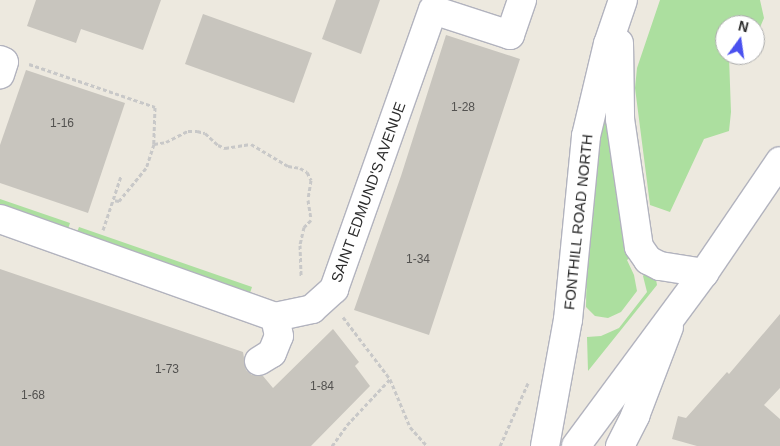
<!DOCTYPE html>
<html>
<head>
<meta charset="utf-8">
<style>
	body { margin:0 }
	#map { position:relative; width:780px; height:446px; overflow:hidden; background:#ede9df; font-family:Helvetica,sans-serif }
	div>[style] { position:absolute }
	.green>* { inset:0; background:#acdf9f }
	.building>* { inset:0; background:#c8c5be }
	.path>* { height:3px; margin-top:-1.5px; transform-origin:0; background:repeating-linear-gradient(90deg,#c8c8c8 0 4px,transparent 0 6.5px) }
	.roads { filter:drop-shadow(1px 0 #b2b3be) drop-shadow(-1px 0 #b2b3be) drop-shadow(0 1px #b2b3be) drop-shadow(0 -1px #b2b3be) }
	.minor>* { height:28px; margin:-14px; padding:0 14px; transform-origin:14px; border-radius:14px; background:#fff }
	.tertiary>* { height:28px; margin:-14px; padding:0 14px; transform-origin:14px; border-radius:14px; background:#fff }
	.secondary>* { height:28px; margin:-14px; padding:0 14px; transform-origin:14px; border-radius:14px; background:#fff }
	span { translate:-50% -50%; white-space:nowrap; text-align:center; line-height:1.15; -webkit-text-stroke:4px #fff; paint-order:stroke }
	.number-label { font-size:12px; color:#535250 }
	.number-label span { -webkit-text-stroke-width:0 }
	.street-label { font-size:15px; color:#2c2c2c }
	.north { position:absolute; left:715px; top:15px; width:50px; height:50px; box-sizing:border-box; background:#fff; border:1px solid #ababab; border-radius:50%; rotate:14deg; font-size:14px; font-weight:700; line-height:20px; text-align:center; color:#2c2c2c }
	.north::after { content:''; display:block; margin:auto; width:18px; height:22px; background:#4a51ef; clip-path:polygon(50% 0,100% 100%,50% 72%,0 100%) }
</style>
</head>
<body>
<div id="map">
	<div class="green">
		<div style="clip-path:polygon(660px 0,760px 0,764px 18px,755px 39px,755px 25px,725px 25px,725px 55px,732px 55px,729px 57px,731px 112px,729px 131px,704px 139px,670px 212px,650px 205px,635px 88px,637px 68px)"></div>
		<div style="clip-path:polygon(605px 91px,633px 256px,627px 260px,634px 275px,637px 291px,621px 312px,608px 318px,595px 316px,586px 307px,588px 194px)"></div>
		<div style="clip-path:polygon(0 199px,70px 223px,67px 232px,0 210px)"></div>
		<div style="clip-path:polygon(79px 227px,252px 287px,249px 296px,76px 235px)"></div>
		<div style="clip-path:polygon(646px 271px,655px 274px,657px 285px,588px 371px,587px 337px,601px 336px,619px 328px,647px 292px,643px 276px)"></div>
	</div>
	<div class="building">
		<div style="clip-path:polygon(36px 0,161px 0,143px 50px,81px 29px,76px 43px,27px 26px)"></div>
		<div style="clip-path:polygon(336px 0,380px 0,361px 54px,322px 39px)"></div>
		<div style="clip-path:polygon(203px 14px,312px 53px,294px 103px,185px 64px)"></div>
		<div style="clip-path:polygon(446px 35px,520px 59px,429px 335px,354px 310px,401px 176px)"></div>
		<div style="clip-path:polygon(26px 70px,125px 103px,88px 213px,0 183px,0 145px)"></div>
		<div style="clip-path:polygon(0 269px,243px 352px,246px 370px,252px 375px,263px 376px,273px 388px,333px 329px,359px 362px,355px 366px,370px 386px,311px 446px,0 446px)"></div>
		<div style="clip-path:polygon(780px 314px,780px 388px,764px 405px,780px 419px,780px 446px,697px 446px,672px 439px,678px 416px,686px 418px,727px 372px,729px 374px)"></div>
	</div>
	<div class="path">
		<div style="left:29px;top:64px;width:133px;rotate:18.8deg"></div>
		<div style="left:155px;top:107px;width:37px;rotate:92deg"></div>
		<div style="left:154px;top:144px;width:25px;rotate:108deg"></div>
		<div style="left:146px;top:168px;width:43px;rotate:129.3deg"></div>
		<div style="left:119px;top:201px;width:6px;rotate:-171deg"></div>
		<div style="left:154px;top:144px;width:12px;rotate:-9deg"></div>
		<div style="left:166px;top:142px;width:25px;rotate:-27deg"></div>
		<div style="left:188px;top:131px;width:9px"></div>
		<div style="left:197px;top:131px;width:8px;rotate:14deg"></div>
		<div style="left:205px;top:133px;width:18px;rotate:43deg"></div>
		<div style="left:218px;top:145px;width:8px;rotate:23deg"></div>
		<div style="left:225px;top:148px;width:26px;rotate:-9deg"></div>
		<div style="left:251px;top:144px;width:43px;rotate:30.7deg"></div>
		<div style="left:288px;top:166px;width:12px;rotate:9deg"></div>
		<div style="left:300px;top:168px;width:8px;rotate:30deg"></div>
		<div style="left:307px;top:172px;width:9px;rotate:63deg"></div>
		<div style="left:311px;top:180px;width:20px;rotate:99deg"></div>
		<div style="left:308px;top:200px;width:20px;rotate:81deg"></div>
		<div style="left:311px;top:220px;width:10px;rotate:135deg"></div>
		<div style="left:304px;top:227px;width:18px;rotate:103deg"></div>
		<div style="left:300px;top:245px;width:32px;rotate:88deg"></div>
		<div style="left:103px;top:230px;width:57px;rotate:-71.6deg"></div>
		<div style="left:343px;top:317px;width:78px;rotate:52.8deg"></div>
		<div style="left:390px;top:379px;width:52px;rotate:67.4deg"></div>
		<div style="left:410px;top:427px;width:25px;rotate:48deg"></div>
		<div style="left:332px;top:446px;width:26px;rotate:-54deg"></div>
		<div style="left:347px;top:425px;width:63px;rotate:-46.9deg"></div>
		<div style="left:500px;top:446px;width:69px;rotate:-66deg"></div>
	</div>
	<div class="roads">
		<div class="minor">
			<div style="left:0;top:60px;width:4px;rotate:27deg"></div>
			<div style="left:4px;top:62px;width:13px;rotate:108deg"></div>
			<div style="left:0;top:219px;width:292px;rotate:19.6deg"></div>
			<div style="left:275px;top:317px;width:38px;rotate:-12deg"></div>
			<div style="left:312px;top:309px;width:30px;rotate:-42deg"></div>
			<div style="left:334px;top:289px;width:296px;rotate:-70.5deg"></div>
			<div style="left:433px;top:10px;width:81px;rotate:18deg"></div>
			<div style="left:510px;top:35px;width:37px;rotate:-71deg"></div>
			<div style="left:259px;top:361px;width:15px;rotate:-32deg"></div>
			<div style="left:272px;top:353px;width:18px;rotate:-68deg"></div>
			<div style="left:279px;top:336px;width:19px;rotate:-102deg"></div>
		</div>
		<div class="tertiary">
			<div style="left:620px;top:446px;width:34px;rotate:-63deg"></div>
			<div style="left:635px;top:416px;width:95px;rotate:-69.1deg"></div>
		</div>
		<div class="secondary">
			<div style="left:619px;top:43px;width:76px;rotate:89.2deg"></div>
			<div style="left:620px;top:119px;width:129px;rotate:81.6deg"></div>
			<div style="left:639px;top:247px;width:16px;rotate:55deg"></div>
			<div style="left:648px;top:260px;width:13px;rotate:27deg"></div>
			<div style="left:660px;top:266px;width:45px;rotate:9deg"></div>
			<div style="left:545px;top:446px;width:128px;rotate:-79.7deg"></div>
			<div style="left:568px;top:320px;width:185px;rotate:-84.4deg"></div>
			<div style="left:586px;top:136px;width:95px;rotate:-76.6deg"></div>
			<div style="left:608px;top:44px;width:46px;rotate:-71.2deg"></div>
			<div style="left:576px;top:446px;width:215px;rotate:-53.5deg"></div>
			<div style="left:704px;top:273px;width:135px;rotate:-55.8deg"></div>
		</div>
	</div>
	<div class="number-label">
		<span style="left:463px;top:108px">1-28</span>
		<span style="left:62px;top:124px">1-16</span>
		<span style="left:418px;top:260px">1-34</span>
		<span style="left:167px;top:370px">1-73</span>
		<span style="left:322px;top:387px">1-84</span>
		<span style="left:33px;top:396px">1-68</span>
	</div>
	<div class="street-label">
		<span style="left:368px;top:192px;rotate:-70deg">SAINT EDMUND'S AVENUE</span>
		<span style="left:578px;top:222px;rotate:-84deg">FONTHILL ROAD NORTH</span>
	</div>
	<div class="north">N</div>
</div>
</body>
</html>
